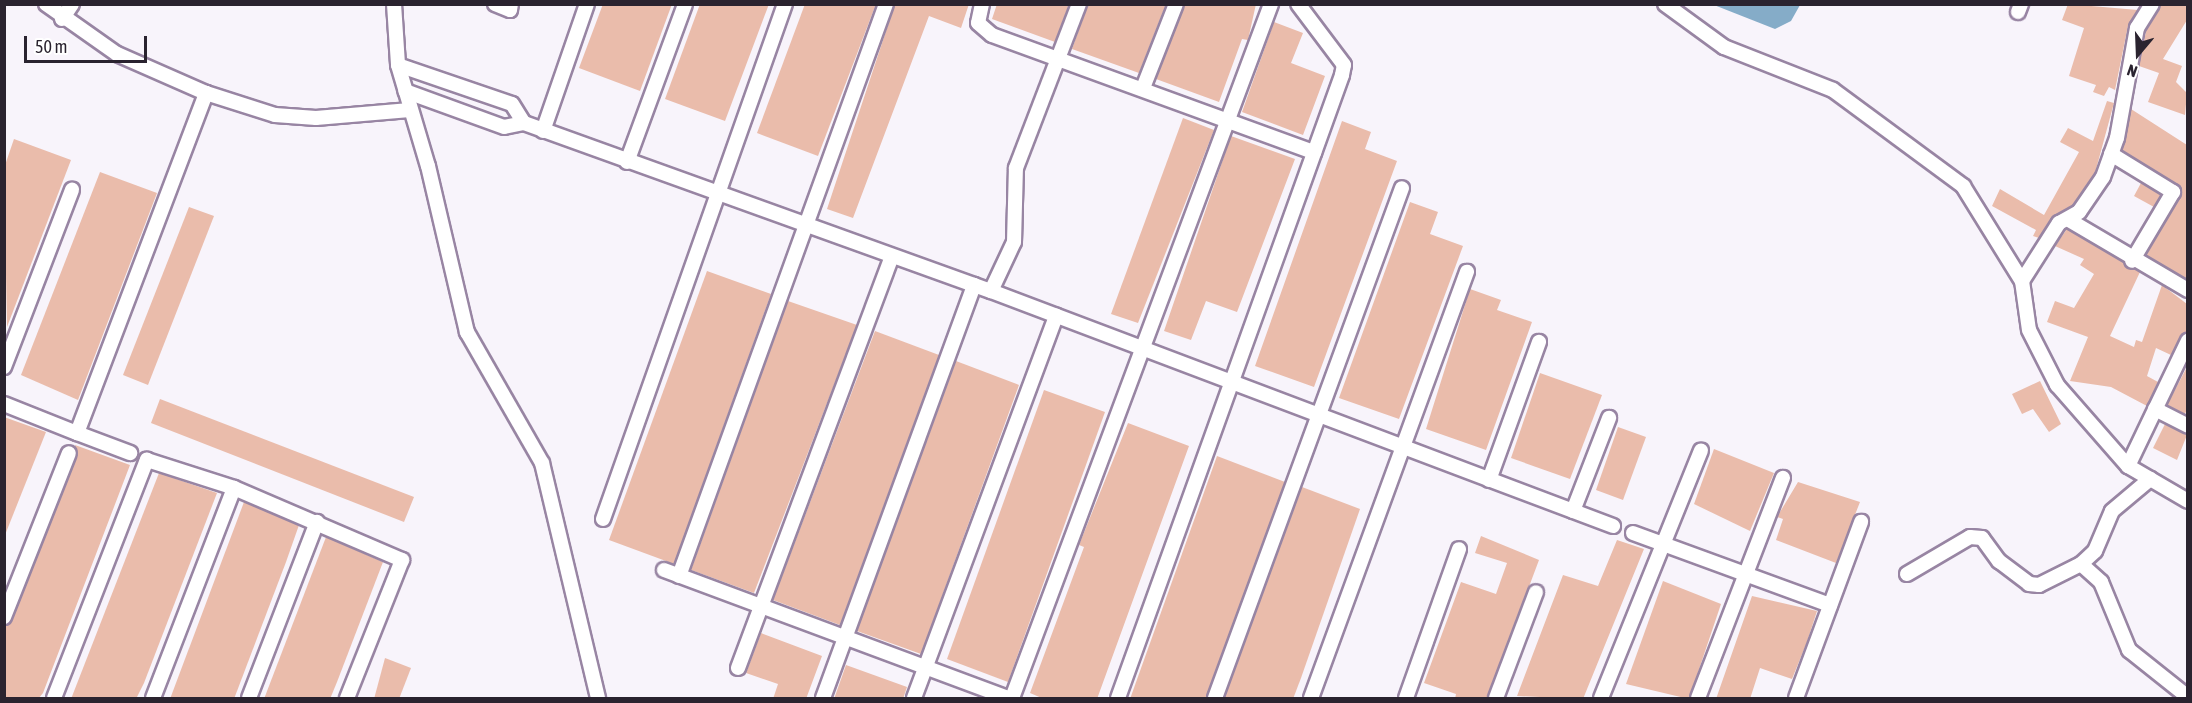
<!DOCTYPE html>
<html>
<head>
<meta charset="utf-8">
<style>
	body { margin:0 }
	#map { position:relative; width:2192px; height:703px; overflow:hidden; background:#f8f4fb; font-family:"Asap Condensed",sans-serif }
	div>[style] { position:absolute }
	.water>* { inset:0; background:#85acc8 }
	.building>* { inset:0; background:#eabcab }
	.roads { filter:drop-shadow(2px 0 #9885a3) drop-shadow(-2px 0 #9885a3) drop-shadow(0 2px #9885a3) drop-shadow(0 -2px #9885a3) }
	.minor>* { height:14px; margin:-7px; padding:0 7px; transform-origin:7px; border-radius:7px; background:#fff }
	span { translate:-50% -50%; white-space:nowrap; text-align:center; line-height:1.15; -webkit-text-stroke:5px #fff; paint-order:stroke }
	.frame { position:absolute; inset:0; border:6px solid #2a232f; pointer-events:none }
	.north { position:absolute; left:2108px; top:24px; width:60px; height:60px; -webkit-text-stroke:4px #fff; paint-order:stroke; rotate:199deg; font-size:16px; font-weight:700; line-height:24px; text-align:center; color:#2a232f }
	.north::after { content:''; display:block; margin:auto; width:21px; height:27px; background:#2a232f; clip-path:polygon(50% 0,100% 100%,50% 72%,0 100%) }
	.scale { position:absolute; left:24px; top:36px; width:123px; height:27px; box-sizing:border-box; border:3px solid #2a232f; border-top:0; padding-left:8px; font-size:18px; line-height:21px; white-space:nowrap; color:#2a232f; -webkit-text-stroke:4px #fff; paint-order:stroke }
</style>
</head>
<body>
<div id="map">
	<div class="water">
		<div style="clip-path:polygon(1714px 5px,1800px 4px,1800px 5px,1791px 21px,1775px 29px)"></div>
	</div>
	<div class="building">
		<div style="clip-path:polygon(603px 4px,672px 4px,640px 91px,579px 68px)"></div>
		<div style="clip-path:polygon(700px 4px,769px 4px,725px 121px,665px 99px)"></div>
		<div style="clip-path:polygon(805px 4px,876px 4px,818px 156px,757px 133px)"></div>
		<div style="clip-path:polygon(895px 4px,969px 4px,961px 28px,929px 16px,853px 218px,827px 209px)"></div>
		<div style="clip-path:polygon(997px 4px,1069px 4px,1055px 42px,992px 19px)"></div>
		<div style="clip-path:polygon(1088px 4px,1166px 4px,1139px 73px,1072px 49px)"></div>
		<div style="clip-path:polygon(1185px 4px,1256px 4px,1248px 40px,1242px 39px,1219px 102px,1156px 79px)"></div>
		<div style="clip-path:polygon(2068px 4px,2138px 10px,2128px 26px,2115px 90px,2109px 87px,2104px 96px,2093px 92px,2096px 85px,2069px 76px,2084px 28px,2062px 20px)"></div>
		<div style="clip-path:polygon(2161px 4px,2187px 4px,2187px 20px,2163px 59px,2182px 66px,2176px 82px,2187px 93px,2185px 115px,2148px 102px,2159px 73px,2139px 66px,2146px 31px)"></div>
		<div style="clip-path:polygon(1274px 22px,1303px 33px,1291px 63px,1325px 76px,1303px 135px,1242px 112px)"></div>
		<div style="clip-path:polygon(2107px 101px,2114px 103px,2095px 173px,2073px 205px,2052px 218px,2039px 238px,2033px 236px,2036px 230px,1992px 206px,2000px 189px,2044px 215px,2079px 152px,2060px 142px,2068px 128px,2093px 141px)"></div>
		<div style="clip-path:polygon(2131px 109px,2187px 145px,2187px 279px,2146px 255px,2182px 192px,2122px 150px)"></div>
		<div style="clip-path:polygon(1183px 118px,1214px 130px,1138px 323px,1111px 314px)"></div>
		<div style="clip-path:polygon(1342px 121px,1371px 132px,1365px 149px,1397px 161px,1314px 387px,1255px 366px)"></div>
		<div style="clip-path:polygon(1231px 136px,1295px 159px,1237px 312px,1206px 301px,1191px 340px,1164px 331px)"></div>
		<div style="clip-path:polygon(14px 139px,71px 160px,7px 327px,4px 168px)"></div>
		<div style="clip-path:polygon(100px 172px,157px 193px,78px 400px,21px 375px)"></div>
		<div style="clip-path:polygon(2141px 183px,2161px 195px,2154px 207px,2134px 196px)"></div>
		<div style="clip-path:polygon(1410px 202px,1438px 212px,1430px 234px,1463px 246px,1399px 419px,1339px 398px)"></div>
		<div style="clip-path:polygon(189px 207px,214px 216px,148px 385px,123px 375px)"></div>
		<div style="clip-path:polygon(2067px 229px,2140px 272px,2110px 336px,2134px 347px,2136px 340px,2142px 342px,2162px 285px,2187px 304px,2187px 332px,2171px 355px,2156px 348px,2147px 376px,2158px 382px,2147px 406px,2111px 387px,2070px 381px,2088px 337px,2047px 322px,2055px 301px,2074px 308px,2094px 274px,2080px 265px,2084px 259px,2055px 246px)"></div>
		<div style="clip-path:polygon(707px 271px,771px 294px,674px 564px,609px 540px)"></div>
		<div style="clip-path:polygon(1470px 289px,1501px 300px,1497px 310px,1532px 322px,1486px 450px,1426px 429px)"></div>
		<div style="clip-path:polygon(788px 301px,857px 325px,754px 593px,691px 570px)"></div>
		<div style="clip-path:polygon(875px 331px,939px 355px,840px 625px,773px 600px)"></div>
		<div style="clip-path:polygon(956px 361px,1019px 385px,921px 654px,857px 631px)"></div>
		<div style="clip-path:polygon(2187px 367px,2187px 409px,2185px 414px,2167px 405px)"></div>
		<div style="clip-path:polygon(1540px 373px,1602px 395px,1570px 479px,1511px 458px)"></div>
		<div style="clip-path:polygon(2040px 381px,2061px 424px,2049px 432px,2033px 409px,2022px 414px,2012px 394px)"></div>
		<div style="clip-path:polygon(1044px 390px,1105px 412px,1008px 682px,947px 659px)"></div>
		<div style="clip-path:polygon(160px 399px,414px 497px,404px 522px,151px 423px)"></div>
		<div style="clip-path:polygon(4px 417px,46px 432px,5px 535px,4px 535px)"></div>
		<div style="clip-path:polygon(1128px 423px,1189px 446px,1097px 699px,1044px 699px,1030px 693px,1084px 547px,1079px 545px)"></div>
		<div style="clip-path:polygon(2165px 424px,2187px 435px,2177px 460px,2153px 448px)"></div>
		<div style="clip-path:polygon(1618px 427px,1646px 437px,1623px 500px,1596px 490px)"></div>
		<div style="clip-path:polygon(75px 445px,130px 465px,43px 693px,38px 699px,4px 699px,4px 627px,12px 620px,77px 456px)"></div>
		<div style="clip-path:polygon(1714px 449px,1774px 473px,1750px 531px,1694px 504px)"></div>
		<div style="clip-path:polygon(1217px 456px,1285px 482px,1206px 699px,1130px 699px)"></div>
		<div style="clip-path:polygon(159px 473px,217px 493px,144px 683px,136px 699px,71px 699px)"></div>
		<div style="clip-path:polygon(1798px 482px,1860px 502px,1836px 563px,1776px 540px,1783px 519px,1777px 517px)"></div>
		<div style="clip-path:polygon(1302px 487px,1360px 509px,1301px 678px,1293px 699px,1224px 699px)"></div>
		<div style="clip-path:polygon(244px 502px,299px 525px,286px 562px,234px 699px,170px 699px)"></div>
		<div style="clip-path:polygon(1481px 536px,1539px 560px,1487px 699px,1455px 699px,1456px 694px,1424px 683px,1461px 582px,1496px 594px,1507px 563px,1475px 553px)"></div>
		<div style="clip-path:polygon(326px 537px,383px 562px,337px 682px,330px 699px,264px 699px)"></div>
		<div style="clip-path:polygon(1617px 540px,1644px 549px,1583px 699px,1517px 696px,1563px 575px,1598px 586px)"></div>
		<div style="clip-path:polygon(1663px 581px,1721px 604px,1689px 699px,1626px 684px)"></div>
		<div style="clip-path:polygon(1752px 596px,1817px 611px,1807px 642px,1792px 679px,1760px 668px,1750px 699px,1716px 699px)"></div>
		<div style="clip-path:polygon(761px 633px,822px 656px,806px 699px,773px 699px,778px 684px,746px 673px)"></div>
		<div style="clip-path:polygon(385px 658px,411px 668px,399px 699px,374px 699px)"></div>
		<div style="clip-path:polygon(846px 665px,907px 687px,903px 699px,834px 699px)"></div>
	</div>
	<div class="roads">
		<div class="minor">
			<div style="left:46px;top:4px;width:87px;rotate:35.2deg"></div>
			<div style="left:117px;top:54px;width:97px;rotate:23.7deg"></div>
			<div style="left:206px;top:93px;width:72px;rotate:17.7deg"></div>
			<div style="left:275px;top:115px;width:41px;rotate:4.2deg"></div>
			<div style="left:316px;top:118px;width:94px;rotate:-4.9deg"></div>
			<div style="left:394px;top:4px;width:61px;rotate:86.2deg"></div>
			<div style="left:398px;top:65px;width:105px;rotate:73.5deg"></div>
			<div style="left:428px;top:166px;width:171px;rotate:76.8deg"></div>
			<div style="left:467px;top:332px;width:151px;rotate:60.2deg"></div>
			<div style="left:542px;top:463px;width:242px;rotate:76.6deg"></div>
			<div style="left:495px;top:4px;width:16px;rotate:22deg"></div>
			<div style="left:510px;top:10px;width:6px;rotate:-81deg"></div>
			<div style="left:982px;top:4px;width:19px;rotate:102deg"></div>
			<div style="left:978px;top:23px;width:18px;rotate:41deg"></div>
			<div style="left:992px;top:35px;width:343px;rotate:20deg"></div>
			<div style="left:1665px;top:4px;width:73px;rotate:36.1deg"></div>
			<div style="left:1724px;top:47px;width:117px;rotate:21.5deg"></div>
			<div style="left:1833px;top:90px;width:162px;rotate:36.4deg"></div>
			<div style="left:1963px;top:186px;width:112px;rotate:58.2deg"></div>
			<div style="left:2022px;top:281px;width:49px;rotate:81.9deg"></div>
			<div style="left:2029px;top:330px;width:62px;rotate:63deg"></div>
			<div style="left:2057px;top:385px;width:108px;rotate:48.8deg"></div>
			<div style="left:2128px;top:466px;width:69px;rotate:30.3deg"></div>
			<div style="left:2018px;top:12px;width:9px;rotate:-69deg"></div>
			<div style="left:62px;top:19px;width:18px;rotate:-56deg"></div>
			<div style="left:398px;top:65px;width:120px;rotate:18.9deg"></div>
			<div style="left:512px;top:104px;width:22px;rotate:58deg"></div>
			<div style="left:524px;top:123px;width:20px;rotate:169deg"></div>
			<div style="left:504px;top:127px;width:105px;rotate:-160deg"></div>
			<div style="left:1143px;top:88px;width:90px;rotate:-68.6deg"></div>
			<div style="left:524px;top:123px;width:496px;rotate:19.8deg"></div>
			<div style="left:991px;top:291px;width:665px;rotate:20.7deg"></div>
			<div style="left:543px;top:131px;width:134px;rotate:-70.9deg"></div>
			<div style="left:2111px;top:154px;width:73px;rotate:31.5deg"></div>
			<div style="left:2173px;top:192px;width:80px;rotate:120.7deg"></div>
			<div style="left:627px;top:162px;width:168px;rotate:-69.8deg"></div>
			<div style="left:2069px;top:220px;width:138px;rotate:30.5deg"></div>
			<div style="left:2022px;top:281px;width:69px;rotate:-57.5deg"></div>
			<div style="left:2059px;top:223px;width:23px;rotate:-29deg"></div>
			<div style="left:2079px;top:212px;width:42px;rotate:-55.6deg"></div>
			<div style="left:2103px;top:177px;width:41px;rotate:-70.3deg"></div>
			<div style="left:2117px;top:138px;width:112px;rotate:-79.7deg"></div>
			<div style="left:2137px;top:28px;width:28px;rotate:-58deg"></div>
			<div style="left:991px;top:291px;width:54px;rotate:-64.9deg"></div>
			<div style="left:1014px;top:242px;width:74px;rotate:-88.5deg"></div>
			<div style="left:1016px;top:168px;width:176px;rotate:-69deg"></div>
			<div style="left:4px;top:367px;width:190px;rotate:-69deg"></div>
			<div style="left:4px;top:404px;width:79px;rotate:21.7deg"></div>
			<div style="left:77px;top:433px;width:364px;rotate:-69.2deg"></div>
			<div style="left:2155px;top:409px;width:37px;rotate:27deg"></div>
			<div style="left:77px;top:433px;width:57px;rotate:20.7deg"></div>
			<div style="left:2128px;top:466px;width:139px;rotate:-64.4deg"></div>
			<div style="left:1489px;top:480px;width:147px;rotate:-70.1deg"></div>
			<div style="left:1573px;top:511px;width:100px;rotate:-68.8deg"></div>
			<div style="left:603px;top:519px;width:546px;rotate:-70.54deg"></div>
			<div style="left:1633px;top:533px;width:210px;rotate:20.1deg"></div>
			<div style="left:2081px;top:564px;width:27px;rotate:42deg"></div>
			<div style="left:2101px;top:582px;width:74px;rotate:67.6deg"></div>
			<div style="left:2129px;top:650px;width:75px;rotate:38.5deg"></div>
			<div style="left:664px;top:570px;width:368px;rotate:20.4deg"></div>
			<div style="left:1907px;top:574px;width:73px;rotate:-30.4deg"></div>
			<div style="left:1970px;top:537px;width:12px;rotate:5deg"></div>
			<div style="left:1982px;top:538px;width:29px;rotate:54deg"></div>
			<div style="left:1999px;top:561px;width:38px;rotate:37deg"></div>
			<div style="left:2029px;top:584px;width:10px;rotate:6deg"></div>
			<div style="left:2039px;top:585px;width:47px;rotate:-26.6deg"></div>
			<div style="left:2081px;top:564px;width:19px;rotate:-43deg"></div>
			<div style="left:2095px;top:551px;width:43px;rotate:-67deg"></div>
			<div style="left:2112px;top:511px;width:50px;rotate:-40.1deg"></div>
			<div style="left:679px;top:576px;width:608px;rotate:-70.11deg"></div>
			<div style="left:4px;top:617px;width:176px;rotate:-68.4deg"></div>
			<div style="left:738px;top:668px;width:439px;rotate:-69.5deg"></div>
			<div style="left:54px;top:698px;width:256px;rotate:-68.7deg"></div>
			<div style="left:147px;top:460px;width:91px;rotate:17.8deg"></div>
			<div style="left:234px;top:488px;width:183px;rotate:23.2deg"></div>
			<div style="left:402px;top:560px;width:149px;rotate:111.7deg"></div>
			<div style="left:153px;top:698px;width:225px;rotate:-68.9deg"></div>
			<div style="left:249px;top:698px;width:189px;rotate:-68.9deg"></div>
			<div style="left:823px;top:698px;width:440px;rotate:-69.9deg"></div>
			<div style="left:914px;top:698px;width:408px;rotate:-69.6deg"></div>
			<div style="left:1012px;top:698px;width:741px;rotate:-69.53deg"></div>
			<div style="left:1118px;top:698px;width:662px;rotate:-70.22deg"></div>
			<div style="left:1342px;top:75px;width:10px;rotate:-79deg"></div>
			<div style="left:1344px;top:65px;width:76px;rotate:-127deg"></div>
			<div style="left:1215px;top:698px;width:543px;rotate:-69.86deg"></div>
			<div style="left:1311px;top:698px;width:454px;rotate:-69.9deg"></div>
			<div style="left:1406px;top:698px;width:158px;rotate:-70.4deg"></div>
			<div style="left:1496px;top:698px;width:113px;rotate:-69.3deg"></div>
			<div style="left:1601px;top:698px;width:267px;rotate:-68deg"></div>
			<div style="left:1698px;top:698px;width:236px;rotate:-68.9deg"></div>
			<div style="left:1796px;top:698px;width:188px;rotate:-69.7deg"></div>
		</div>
	</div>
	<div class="frame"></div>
	<div class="north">N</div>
	<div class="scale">50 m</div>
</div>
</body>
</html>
